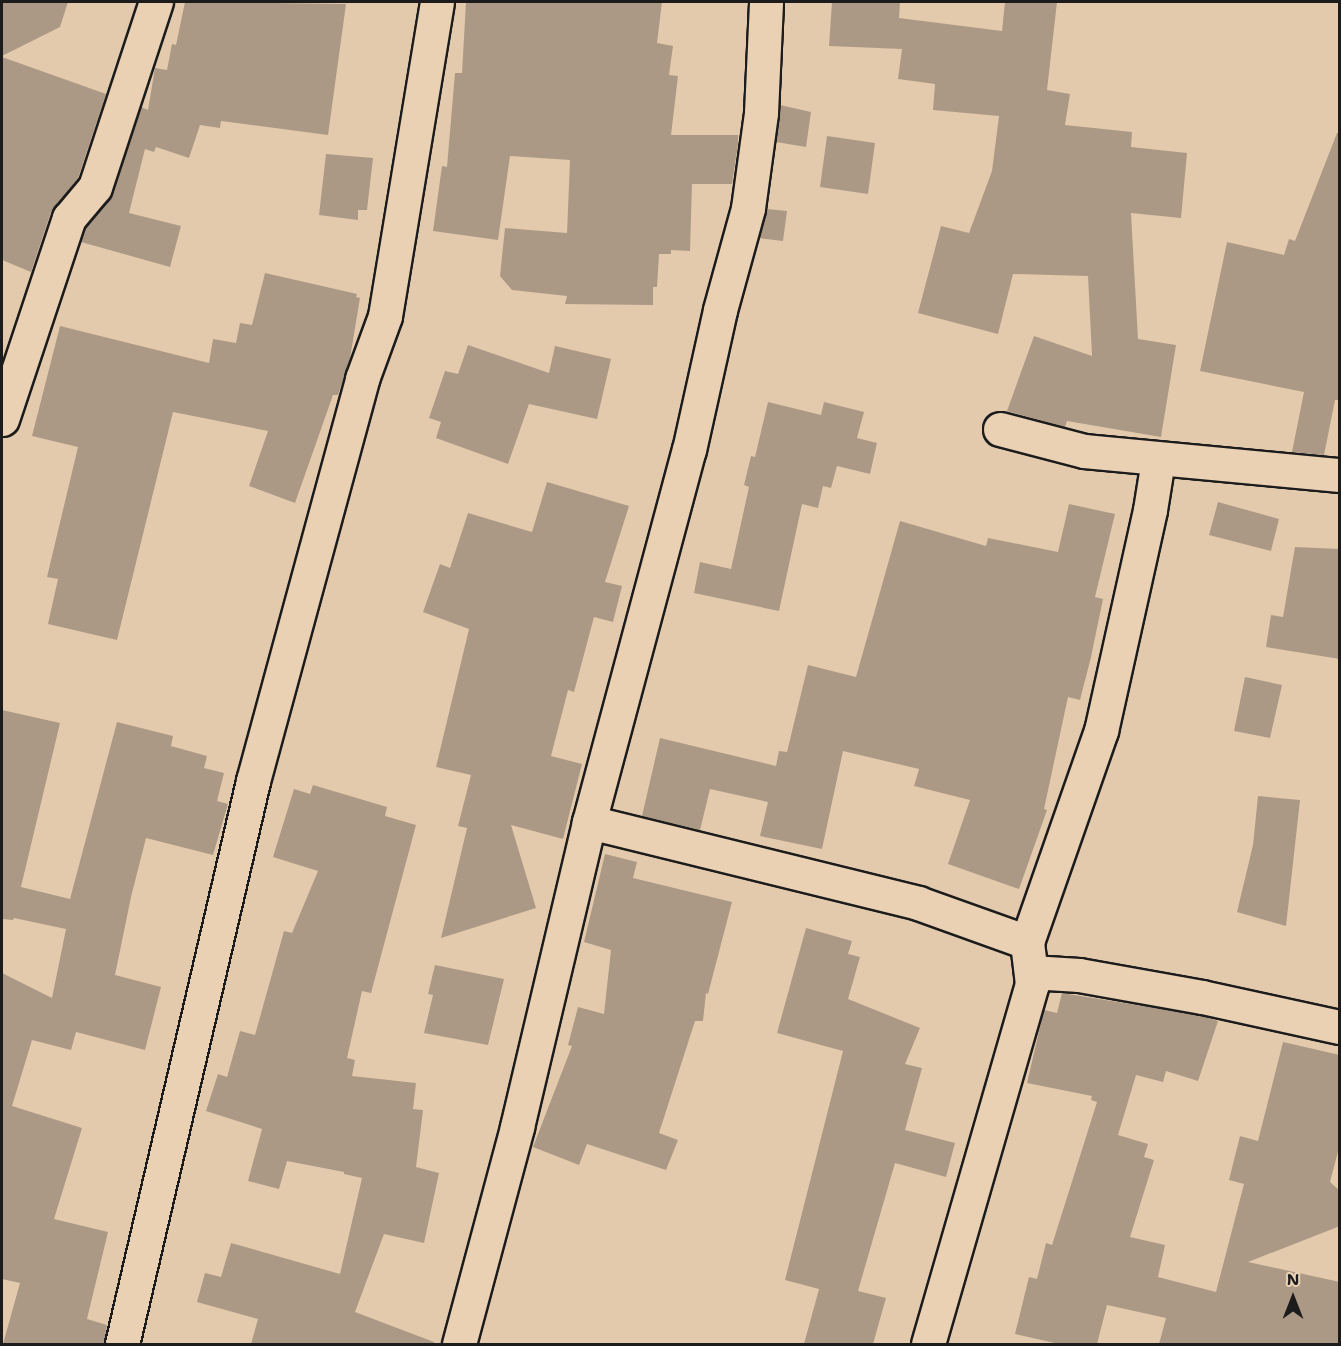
<!DOCTYPE html>
<html>
<head>
<meta charset="utf-8">
<style>
	body { margin:0 }
	#map { position:relative; width:1341px; height:1346px; overflow:hidden; background:#e3caad; font-family:"Shantell Sans",sans-serif }
	div>[style] { position:absolute }
	.building>* { inset:0; background:#ac9985 }
	.roads { filter:drop-shadow(2px 0 #1c1c1c) drop-shadow(-2px 0 #1c1c1c) drop-shadow(0 2px #1c1c1c) drop-shadow(0 -2px #1c1c1c) }
	.minor>* { height:33px; margin:-16.5px; padding:0 16.5px; transform-origin:16.5px; border-radius:16.5px; background:#ebd1b3 }
	span { translate:-50% -50%; white-space:nowrap; text-align:center; line-height:1.15; -webkit-text-stroke:5px #ebd1b3; paint-order:stroke }
	.frame { position:absolute; inset:0; border:3px solid #1c1c1c; pointer-events:none }
	.north { position:absolute; left:1263px; top:1268px; width:60px; height:60px; -webkit-text-stroke:4px #ebd1b3; paint-order:stroke; rotate:0deg; font-size:16px; font-weight:700; line-height:24px; text-align:center; color:#1c1c1c }
	.north::after { content:''; display:block; margin:auto; width:21px; height:27px; background:#1c1c1c; clip-path:polygon(50% 0,100% 100%,50% 72%,0 100%) }
</style>
</head>
<body>
<div id="map">
	<div class="building">
		<div style="clip-path:polygon(2px 2px,68px 2px,60px 27px,2px 56px)"></div>
		<div style="clip-path:polygon(185px 2px,346px 4px,328px 135px,221px 121px,220px 128px,200px 125px,189px 158px,156px 147px,154px 152px,145px 149px,129px 213px,181px 226px,170px 267px,81px 242px,86px 227px,113px 193px,141px 107px,148px 110px,155px 68px,167px 70px,172px 44px,176px 45px)"></div>
		<div style="clip-path:polygon(466px 2px,662px 2px,657px 43px,673px 46px,669px 75px,678px 76px,671px 135px,738px 135px,738px 144px,732px 184px,692px 184px,690px 251px,671px 250px,671px 254px,659px 254px,657px 287px,653px 287px,653px 305px,565px 304px,567px 296px,512px 290px,500px 276px,505px 228px,567px 233px,570px 160px,510px 156px,498px 240px,433px 231px,442px 166px,447px 167px,455px 73px,462px 73px)"></div>
		<div style="clip-path:polygon(832px 2px,900px 2px,899px 18px,1002px 31px,1005px 2px,1057px 2px,1047px 90px,1070px 94px,1065px 125px,1132px 132px,1131px 147px,1187px 153px,1181px 218px,1131px 213px,1138px 339px,1176px 345px,1161px 437px,1067px 421px,1065px 427px,1007px 411px,1034px 336px,1092px 356px,1088px 276px,1013px 274px,998px 334px,918px 313px,941px 226px,969px 233px,992px 171px,999px 116px,933px 110px,935px 84px,898px 79px,902px 49px,829px 46px)"></div>
		<div style="clip-path:polygon(2px 57px,106px 94px,78px 178px,51px 212px,31px 272px,2px 260px)"></div>
		<div style="clip-path:polygon(780px 105px,811px 112px,806px 147px,776px 142px)"></div>
		<div style="clip-path:polygon(1337px 133px,1340px 133px,1340px 400px,1335px 400px,1324px 455px,1292px 452px,1304px 392px,1200px 371px,1227px 242px,1284px 255px,1289px 239px,1295px 241px)"></div>
		<div style="clip-path:polygon(827px 136px,875px 143px,868px 194px,820px 187px)"></div>
		<div style="clip-path:polygon(326px 154px,373px 158px,367px 210px,358px 210px,358px 220px,319px 215px)"></div>
		<div style="clip-path:polygon(767px 209px,787px 211px,783px 241px,759px 238px)"></div>
		<div style="clip-path:polygon(265px 273px,357px 294px,356px 297px,360px 298px,350px 358px,338px 395px,333px 395px,295px 503px,249px 486px,268px 431px,173px 412px,117px 640px,48px 624px,58px 579px,47px 577px,78px 447px,32px 436px,60px 326px,209px 363px,213px 339px,236px 343px,240px 323px,252px 325px)"></div>
		<div style="clip-path:polygon(468px 345px,549px 373px,555px 346px,611px 359px,597px 419px,529px 404px,508px 464px,436px 438px,441px 422px,429px 418px,445px 371px,458px 374px)"></div>
		<div style="clip-path:polygon(768px 402px,821px 415px,824px 402px,864px 412px,857px 438px,877px 443px,870px 474px,837px 466px,831px 488px,823px 486px,818px 508px,802px 504px,779px 611px,694px 593px,700px 562px,731px 569px,749px 487px,744px 485px,751px 456px,755px 457px)"></div>
		<div style="clip-path:polygon(547px 482px,629px 506px,605px 582px,622px 586px,613px 622px,594px 617px,574px 692px,568px 690px,551px 756px,582px 764px,563px 839px,511px 825px,536px 908px,441px 938px,467px 828px,458px 826px,471px 775px,436px 767px,469px 629px,423px 612px,440px 564px,450px 568px,468px 513px,532px 532px)"></div>
		<div style="clip-path:polygon(1218px 502px,1279px 519px,1271px 551px,1209px 535px)"></div>
		<div style="clip-path:polygon(1069px 504px,1115px 514px,1095px 597px,1103px 599px,1091px 657px,1080px 700px,1068px 697px,1044px 809px,1047px 810px,1019px 889px,948px 864px,970px 800px,914px 786px,919px 769px,843px 751px,822px 849px,760px 836px,768px 802px,710px 789px,700px 830px,642px 816px,660px 738px,776px 766px,779px 751px,787px 752px,808px 665px,856px 677px,900px 521px,986px 546px,988px 538px,1058px 552px)"></div>
		<div style="clip-path:polygon(1295px 547px,1340px 549px,1340px 659px,1266px 647px,1271px 615px,1283px 617px)"></div>
		<div style="clip-path:polygon(1245px 677px,1282px 685px,1270px 738px,1234px 731px)"></div>
		<div style="clip-path:polygon(2px 710px,60px 723px,21px 887px,70px 899px,117px 722px,173px 736px,171px 746px,207px 756px,204px 768px,224px 773px,217px 801px,228px 804px,213px 855px,146px 838px,131px 897px,115px 975px,161px 987px,145px 1050px,76px 1032px,71px 1050px,32px 1040px,12px 1106px,82px 1128px,54px 1219px,108px 1232px,87px 1319px,107px 1325px,104px 1344px,3px 1344px,20px 1283px,2px 1279px,2px 973px,52px 998px,66px 929px,14px 918px,13px 920px,2px 919px)"></div>
		<div style="clip-path:polygon(313px 785px,387px 807px,385px 816px,416px 825px,371px 993px,362px 991px,347px 1058px,355px 1060px,352px 1076px,416px 1083px,413px 1109px,423px 1110px,416px 1167px,439px 1173px,424px 1243px,384px 1234px,355px 1312px,434px 1342px,434px 1344px,251px 1344px,258px 1319px,197px 1302px,205px 1273px,221px 1277px,231px 1243px,340px 1274px,362px 1178px,344px 1174px,344px 1172px,287px 1161px,279px 1189px,248px 1181px,262px 1129px,206px 1111px,218px 1074px,227px 1077px,240px 1031px,255px 1035px,284px 931px,292px 933px,318px 871px,273px 857px,294px 789px,310px 794px)"></div>
		<div style="clip-path:polygon(1258px 796px,1300px 800px,1286px 926px,1237px 912px,1253px 845px)"></div>
		<div style="clip-path:polygon(605px 854px,637px 862px,633px 878px,732px 902px,708px 994px,706px 993px,703px 1021px,695px 1021px,659px 1133px,678px 1140px,666px 1170px,587px 1144px,579px 1165px,533px 1147px,572px 1046px,568px 1045px,578px 1007px,604px 1014px,611px 950px,584px 942px)"></div>
		<div style="clip-path:polygon(806px 928px,852px 941px,848px 954px,860px 957px,848px 999px,920px 1028px,905px 1064px,922px 1068px,905px 1130px,955px 1143px,946px 1177px,895px 1163px,858px 1291px,886px 1298px,873px 1344px,804px 1344px,819px 1289px,785px 1280px,843px 1051px,777px 1033px)"></div>
		<div style="clip-path:polygon(435px 965px,504px 979px,488px 1045px,424px 1033px,433px 995px,428px 994px)"></div>
		<div style="clip-path:polygon(1062px 993px,1198px 1015px,1218px 1021px,1198px 1081px,1166px 1071px,1163px 1082px,1136px 1075px,1118px 1135px,1148px 1144px,1144px 1157px,1154px 1160px,1130px 1237px,1165px 1245px,1158px 1277px,1216px 1292px,1244px 1184px,1229px 1180px,1240px 1136px,1258px 1141px,1283px 1042px,1340px 1055px,1340px 1144px,1330px 1182px,1340px 1191px,1340px 1226px,1248px 1262px,1340px 1282px,1340px 1344px,1159px 1344px,1166px 1318px,1107px 1305px,1097px 1344px,1059px 1344px,1015px 1334px,1029px 1277px,1037px 1279px,1046px 1243px,1052px 1245px,1097px 1102px,1091px 1100px,1092px 1096px,1027px 1083px,1044px 1010px,1057px 1013px)"></div>
	</div>
	<div class="roads">
		<div class="minor">
			<div style="left:2px;top:419px;width:212px;rotate:-71.6deg"></div>
			<div style="left:69px;top:218px;width:40px;rotate:-50deg"></div>
			<div style="left:95px;top:187px;width:195px;rotate:-71.8deg"></div>
			<div style="left:1000px;top:429px;width:87px;rotate:14.7deg"></div>
			<div style="left:1084px;top:451px;width:257px;rotate:5.4deg"></div>
			<div style="left:589px;top:822px;width:339px;rotate:13.8deg"></div>
			<div style="left:918px;top:903px;width:116px;rotate:19.7deg"></div>
			<div style="left:1031px;top:972px;width:48px;rotate:3.6deg"></div>
			<div style="left:1079px;top:975px;width:125px;rotate:10.1deg"></div>
			<div style="left:1202px;top:997px;width:141px;rotate:12.3deg"></div>
			<div style="left:122px;top:1344px;width:578px;rotate:-76.9deg"></div>
			<div style="left:253px;top:781px;width:417px;rotate:-74.8deg"></div>
			<div style="left:362px;top:379px;width:67px;rotate:-69.9deg"></div>
			<div style="left:385px;top:316px;width:318px;rotate:-80.6deg"></div>
			<div style="left:459px;top:1344px;width:225px;rotate:-75deg"></div>
			<div style="left:517px;top:1127px;width:313px;rotate:-76.7deg"></div>
			<div style="left:589px;top:822px;width:385px;rotate:-75deg"></div>
			<div style="left:689px;top:450px;width:143px;rotate:-77.5deg"></div>
			<div style="left:720px;top:310px;width:106px;rotate:-74.6deg"></div>
			<div style="left:748px;top:208px;width:96px;rotate:-82.2deg"></div>
			<div style="left:761px;top:113px;width:111px;rotate:-87.4deg"></div>
			<div style="left:928px;top:1344px;width:375px;rotate:-73.9deg"></div>
			<div style="left:1032px;top:984px;width:42px;rotate:-96.8deg"></div>
			<div style="left:1027px;top:942px;width:224px;rotate:-70.7deg"></div>
			<div style="left:1101px;top:731px;width:226px;rotate:-77.5deg"></div>
			<div style="left:1150px;top:510px;width:51px;rotate:-80.9deg"></div>
		</div>
	</div>
	<div class="frame"></div>
	<div class="north">N</div>
</div>
</body>
</html>
